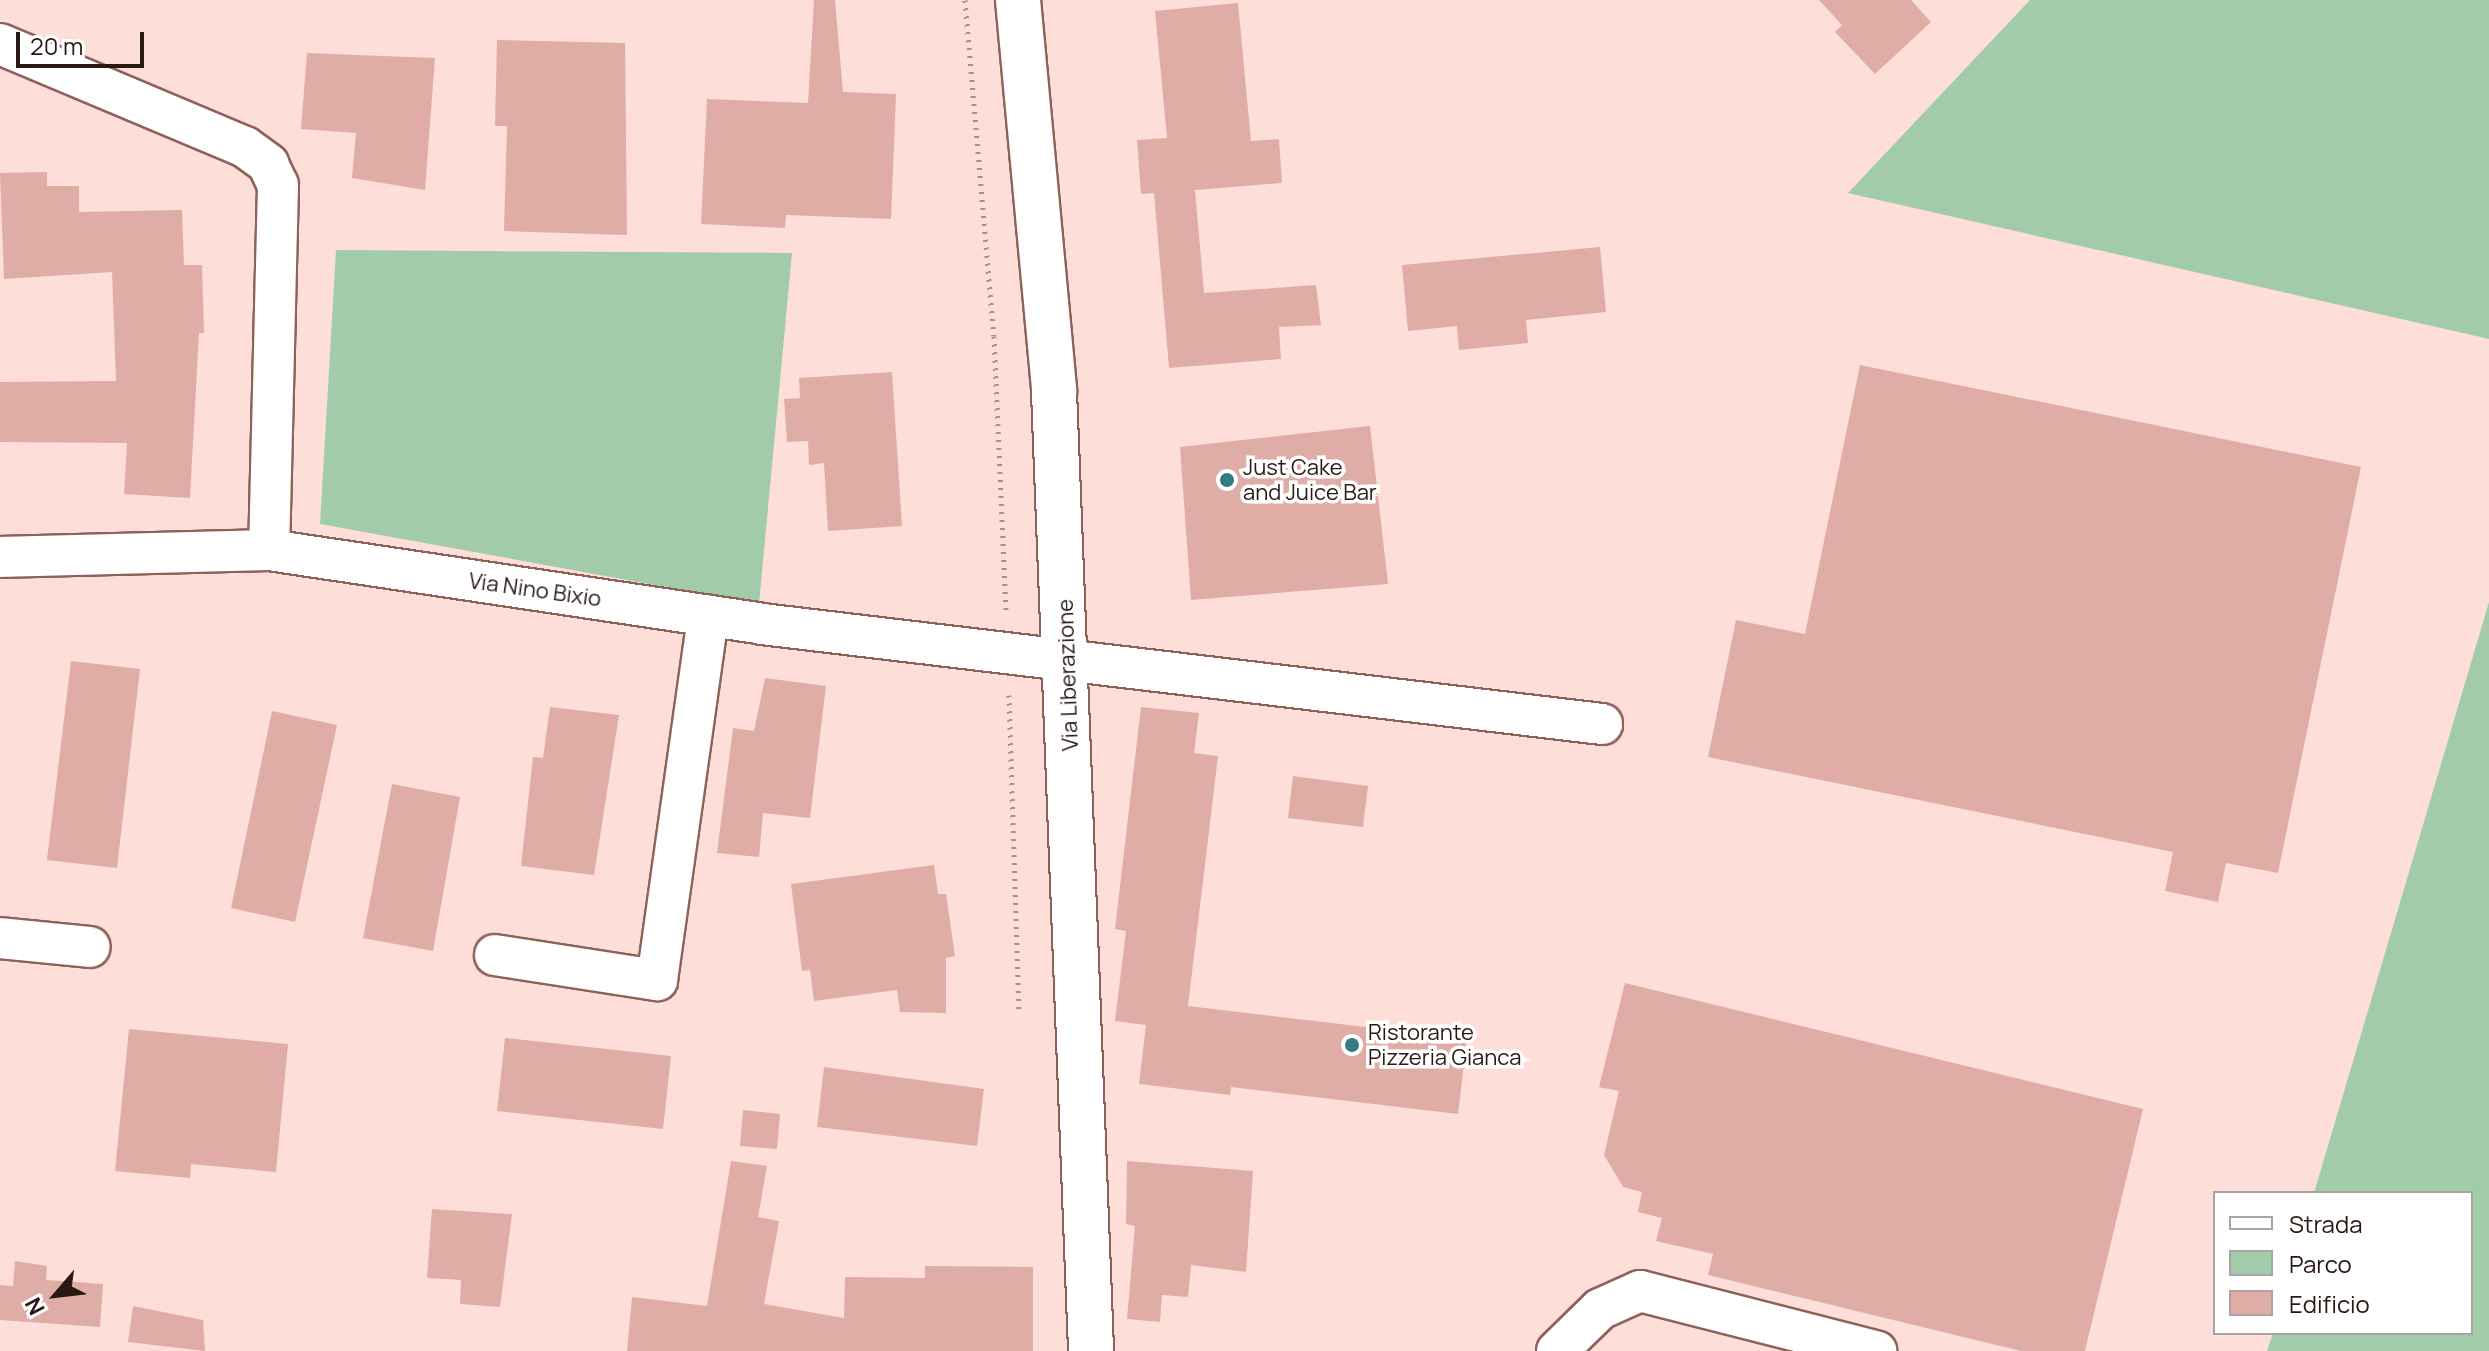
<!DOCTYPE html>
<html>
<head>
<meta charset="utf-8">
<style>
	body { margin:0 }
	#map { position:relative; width:2489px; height:1351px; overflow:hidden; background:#feded8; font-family:Manrope,sans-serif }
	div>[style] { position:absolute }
	.green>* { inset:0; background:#a2cca9 }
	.building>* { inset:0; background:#dfada5 }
	.path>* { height:5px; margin-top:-2.5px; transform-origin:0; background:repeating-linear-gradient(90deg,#a98e8a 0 2px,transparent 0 8px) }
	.roads { filter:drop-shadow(2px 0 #8e615a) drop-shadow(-2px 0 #8e615a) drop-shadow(0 2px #8e615a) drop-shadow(0 -2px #8e615a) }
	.minor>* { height:40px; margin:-20px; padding:0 20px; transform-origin:20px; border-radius:20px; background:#fff }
	.major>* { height:44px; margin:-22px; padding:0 22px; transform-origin:22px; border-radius:22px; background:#fff }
	.dots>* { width:22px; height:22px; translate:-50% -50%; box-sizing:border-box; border:4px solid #fff; border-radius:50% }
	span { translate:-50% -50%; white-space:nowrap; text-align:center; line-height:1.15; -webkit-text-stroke:7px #fff; paint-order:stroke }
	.poi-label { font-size:22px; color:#2a1815 }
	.left { translate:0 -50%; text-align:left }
	.street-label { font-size:22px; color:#2a1815 }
	.legend { position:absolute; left:2213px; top:1191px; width:260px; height:144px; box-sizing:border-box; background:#fff; border:2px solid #aaa3a1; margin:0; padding:10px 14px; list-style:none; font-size:24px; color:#2a1815 }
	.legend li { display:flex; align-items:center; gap:16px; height:40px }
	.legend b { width:40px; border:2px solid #aaa3a1 }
	.north { position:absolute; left:16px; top:1255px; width:80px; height:80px; -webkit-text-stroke:6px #fff; paint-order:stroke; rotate:242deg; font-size:22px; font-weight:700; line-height:32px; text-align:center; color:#2a1815 }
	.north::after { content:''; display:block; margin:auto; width:28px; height:36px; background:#2a1815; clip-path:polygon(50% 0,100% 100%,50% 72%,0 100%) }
	.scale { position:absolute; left:16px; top:32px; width:128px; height:36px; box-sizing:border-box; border:4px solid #2a1815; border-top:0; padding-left:10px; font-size:24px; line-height:28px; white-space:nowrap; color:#2a1815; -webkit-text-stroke:6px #fff; paint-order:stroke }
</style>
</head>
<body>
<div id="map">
	<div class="green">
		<div style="clip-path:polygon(2030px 0,2489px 0,2489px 339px,1848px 193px)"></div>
		<div style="clip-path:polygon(336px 250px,792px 253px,759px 604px,320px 524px)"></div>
		<div style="clip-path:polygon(2489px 602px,2489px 1351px,2267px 1351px,2273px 1333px,2471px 1333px,2471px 1193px,2314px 1193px)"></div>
	</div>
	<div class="building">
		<div style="clip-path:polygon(814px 0,835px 0,843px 92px,896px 94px,891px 219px,786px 215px,785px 228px,701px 224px,707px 99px,808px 103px)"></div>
		<div style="clip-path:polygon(1819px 0,1911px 0,1931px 22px,1875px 74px,1835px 32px,1842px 25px)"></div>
		<div style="clip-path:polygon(1238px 3px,1251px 141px,1279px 139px,1282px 183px,1195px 190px,1204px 293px,1316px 285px,1321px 325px,1279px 327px,1281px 359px,1169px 368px,1154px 193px,1141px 194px,1137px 140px,1167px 138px,1155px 11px)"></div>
		<div style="clip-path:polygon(497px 40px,625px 43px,627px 235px,504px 231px,507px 126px,495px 126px)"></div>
		<div style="clip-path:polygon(307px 53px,435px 58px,425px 190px,352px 178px,356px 133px,301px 129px)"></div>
		<div style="clip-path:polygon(47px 172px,47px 186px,79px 186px,79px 212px,182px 210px,184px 265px,202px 265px,204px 333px,199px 333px,190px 498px,124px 494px,127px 443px,0 442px,0 382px,116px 381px,112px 272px,4px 279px,0 173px)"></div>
		<div style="clip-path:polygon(1600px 247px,1606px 312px,1526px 320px,1528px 343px,1459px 350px,1457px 326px,1408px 331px,1402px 265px)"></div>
		<div style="clip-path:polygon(1860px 365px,2361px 467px,2278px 873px,2226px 863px,2218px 902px,2165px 891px,2173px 852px,1708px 757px,1736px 620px,1805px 634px)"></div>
		<div style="clip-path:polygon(892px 372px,902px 526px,828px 531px,824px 463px,809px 465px,808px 441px,787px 442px,784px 399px,800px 398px,799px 378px)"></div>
		<div style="clip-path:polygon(1370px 426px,1388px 584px,1191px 600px,1180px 447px)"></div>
		<div style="clip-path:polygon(71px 661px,140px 669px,117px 868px,47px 860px)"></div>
		<div style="clip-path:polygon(765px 678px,826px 686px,810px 818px,763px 813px,759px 857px,717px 853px,733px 728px,754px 731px)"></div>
		<div style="clip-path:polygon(550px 707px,619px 715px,594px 875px,521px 866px,533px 757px,543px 758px)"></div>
		<div style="clip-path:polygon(1141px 707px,1199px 713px,1194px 753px,1218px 756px,1188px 1006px,1467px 1039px,1458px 1114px,1231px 1087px,1230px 1095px,1139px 1084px,1146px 1025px,1115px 1021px,1126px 931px,1115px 929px)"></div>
		<div style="clip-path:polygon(272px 711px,337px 725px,295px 922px,231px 908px)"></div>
		<div style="clip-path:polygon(1293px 776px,1368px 786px,1363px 827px,1288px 818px)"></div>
		<div style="clip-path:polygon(392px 784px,460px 797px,433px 951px,363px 938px)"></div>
		<div style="clip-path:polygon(934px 865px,938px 894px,946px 894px,955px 956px,946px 958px,946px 1013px,900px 1012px,897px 990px,814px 1001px,810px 970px,802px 971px,791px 884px)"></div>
		<div style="clip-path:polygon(1625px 983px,2143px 1109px,2085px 1351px,2021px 1351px,1708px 1275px,1713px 1254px,1656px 1241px,1662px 1218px,1638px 1212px,1642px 1192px,1623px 1187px,1604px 1155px,1619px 1091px,1599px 1087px)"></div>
		<div style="clip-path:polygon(129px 1029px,288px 1044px,276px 1172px,191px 1164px,190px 1178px,115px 1171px)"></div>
		<div style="clip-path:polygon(505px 1038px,671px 1056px,663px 1129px,497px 1111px)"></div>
		<div style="clip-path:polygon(824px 1067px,984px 1089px,977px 1146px,817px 1127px)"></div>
		<div style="clip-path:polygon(743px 1110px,780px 1114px,777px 1149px,740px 1146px)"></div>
		<div style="clip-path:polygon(731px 1161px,767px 1166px,758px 1217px,779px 1221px,764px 1304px,844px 1318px,845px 1277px,925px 1278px,925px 1266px,1033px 1267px,1033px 1351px,627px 1351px,632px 1297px,707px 1306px)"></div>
		<div style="clip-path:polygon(1127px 1161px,1253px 1171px,1246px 1272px,1191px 1265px,1188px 1297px,1162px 1295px,1160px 1322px,1127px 1319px,1135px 1226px,1126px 1224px)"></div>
		<div style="clip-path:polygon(432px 1209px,512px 1214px,500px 1307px,460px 1304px,461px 1280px,427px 1278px)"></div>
		<div style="clip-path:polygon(15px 1261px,47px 1266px,46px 1280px,103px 1284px,100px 1327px,0 1320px,0 1285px,13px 1286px)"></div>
		<div style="clip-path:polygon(133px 1306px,203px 1320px,205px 1351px,128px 1342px)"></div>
	</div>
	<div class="path">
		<div style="left:965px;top:0;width:337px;rotate:85.1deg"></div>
		<div style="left:994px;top:336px;width:277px;rotate:87.5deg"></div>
		<div style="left:1009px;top:695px;width:315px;rotate:88.2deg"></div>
	</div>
	<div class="roads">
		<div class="minor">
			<div style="left:0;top:44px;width:266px;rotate:22.8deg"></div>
			<div style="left:245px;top:147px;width:29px;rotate:36deg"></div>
			<div style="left:268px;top:164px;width:23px;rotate:65deg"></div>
			<div style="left:278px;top:185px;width:365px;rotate:91.4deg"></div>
			<div style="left:0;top:557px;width:269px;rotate:-1.5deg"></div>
			<div style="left:269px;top:550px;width:499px;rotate:8.5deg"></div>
			<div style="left:762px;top:624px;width:846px;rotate:6.79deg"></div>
			<div style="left:0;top:938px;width:90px;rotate:5.7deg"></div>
			<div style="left:495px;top:955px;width:164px;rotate:8.8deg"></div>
			<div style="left:657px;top:980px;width:368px;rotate:-82deg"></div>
			<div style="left:1557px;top:1351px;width:60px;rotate:-44.3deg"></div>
			<div style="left:1600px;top:1309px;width:44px;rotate:-24.2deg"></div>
			<div style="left:1640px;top:1291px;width:244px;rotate:14.3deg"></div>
		</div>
		<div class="major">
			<div style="left:1018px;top:0;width:393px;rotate:84.7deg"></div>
			<div style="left:1054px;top:391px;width:961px;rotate:87.79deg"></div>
		</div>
	</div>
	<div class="dots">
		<div style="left:1227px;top:480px;background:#337a85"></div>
		<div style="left:1352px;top:1045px;background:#337a85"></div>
	</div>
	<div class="poi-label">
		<span class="left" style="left:1243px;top:480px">Just Cake<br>and Juice Bar</span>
		<span class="left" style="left:1368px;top:1045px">Ristorante<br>Pizzeria Gianca</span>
	</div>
	<div class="street-label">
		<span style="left:535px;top:590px;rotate:8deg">Via Nino Bixio</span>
		<span style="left:1068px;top:675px;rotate:-92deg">Via Liberazione</span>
	</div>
	<ul class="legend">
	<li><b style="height:10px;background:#fff"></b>Strada</li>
	<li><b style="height:22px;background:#a2cca9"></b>Parco</li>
	<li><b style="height:22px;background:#dfada5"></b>Edificio</li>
	</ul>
	<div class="north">N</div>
	<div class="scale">20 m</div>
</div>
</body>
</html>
